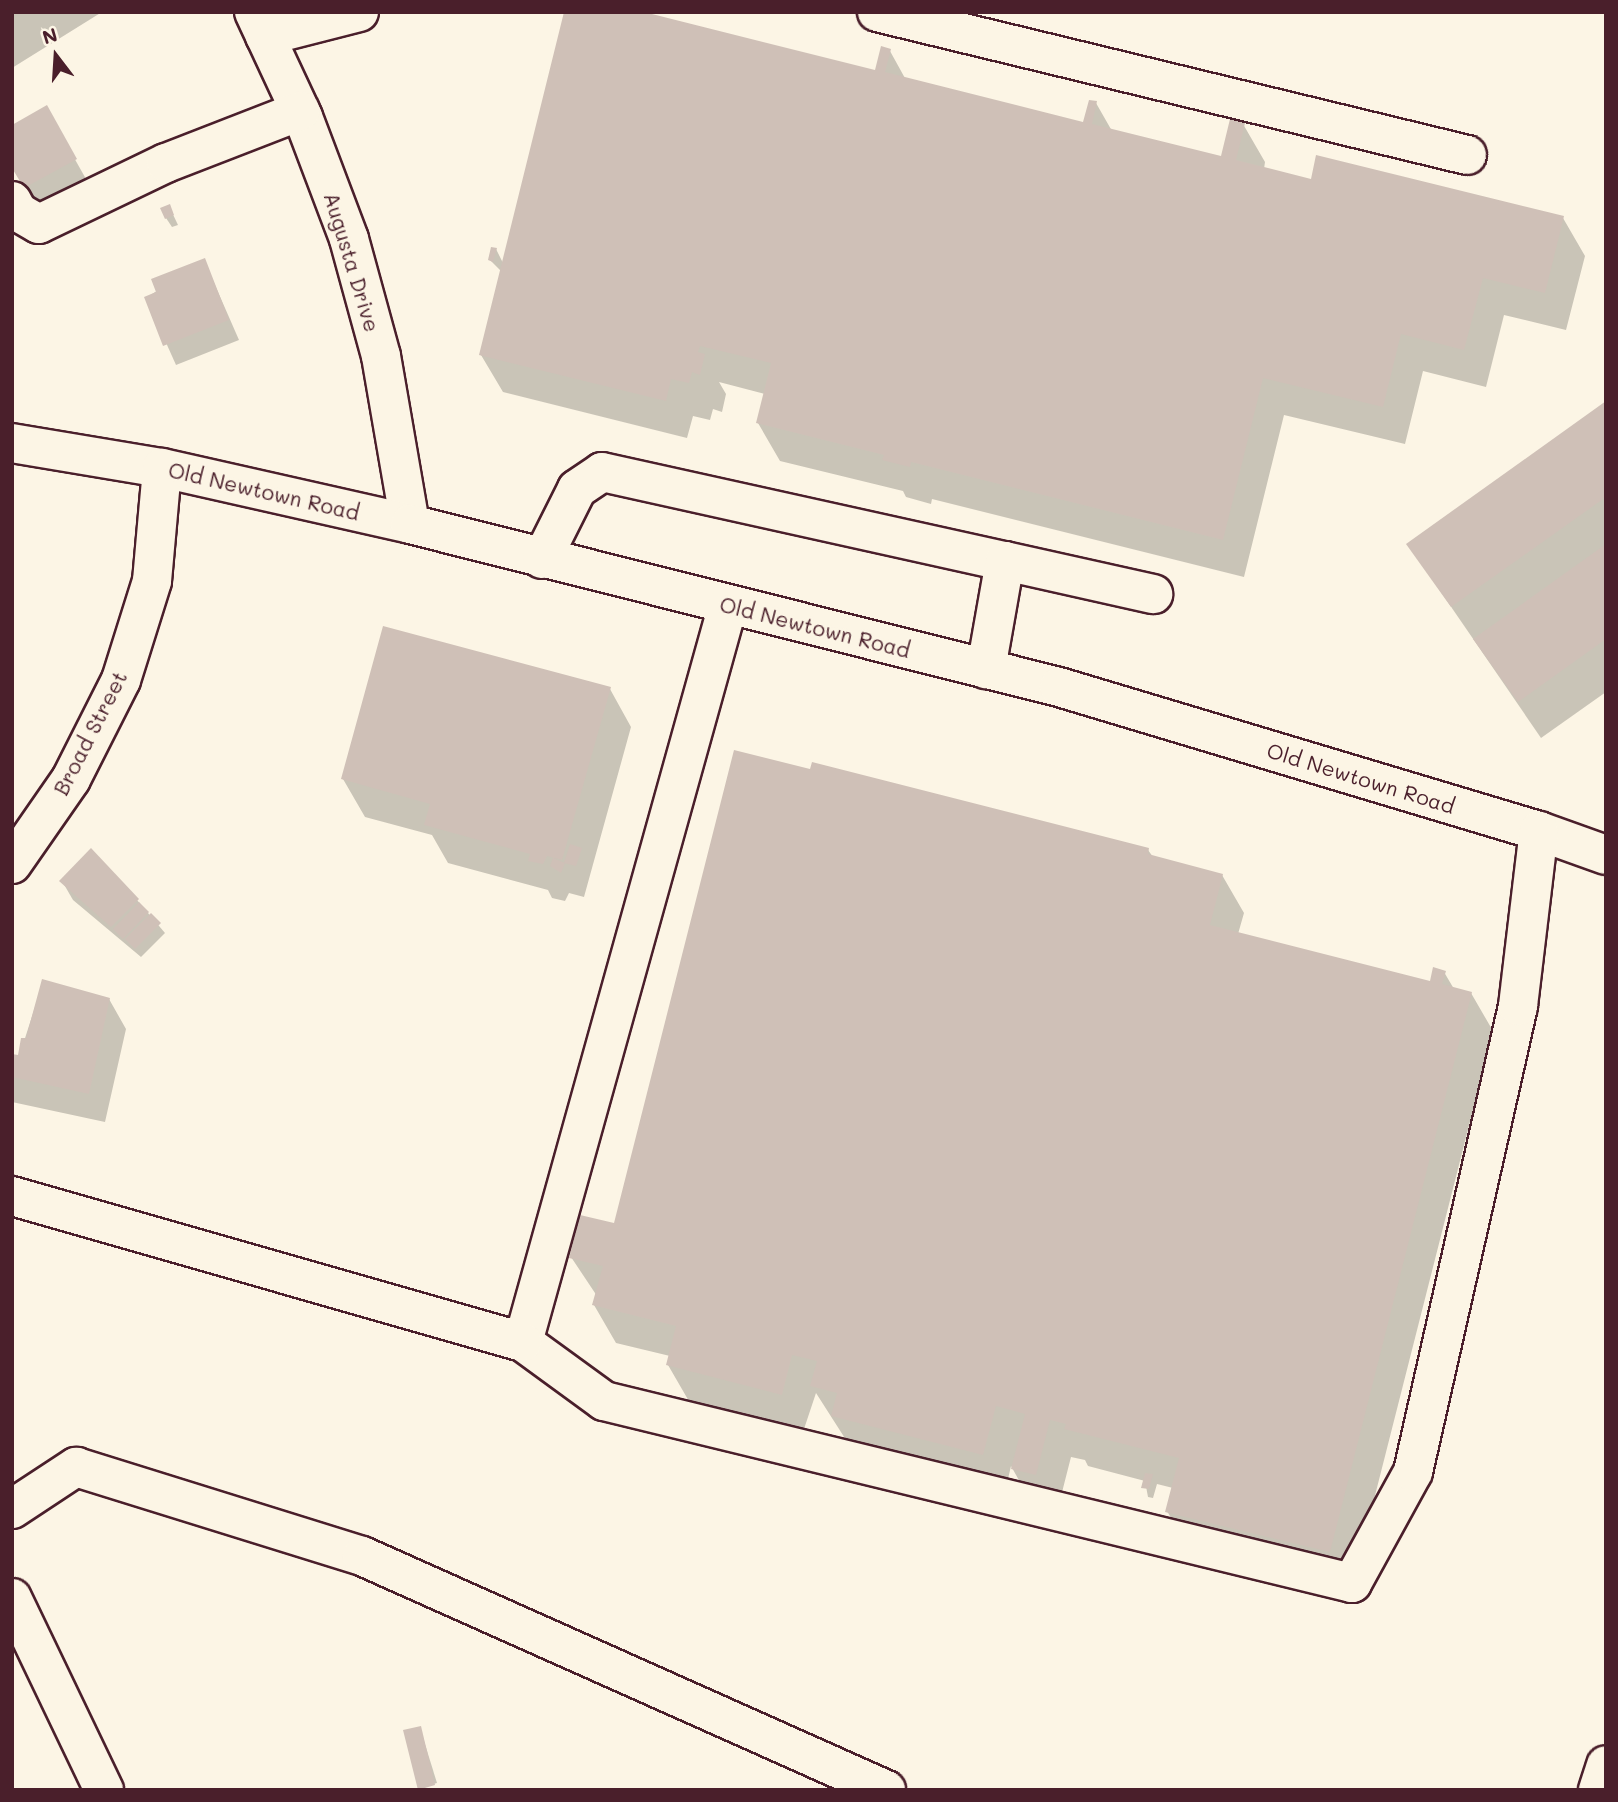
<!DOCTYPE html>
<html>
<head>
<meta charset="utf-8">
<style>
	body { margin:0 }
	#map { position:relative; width:1618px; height:1802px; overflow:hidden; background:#fcf5e5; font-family:Mali,sans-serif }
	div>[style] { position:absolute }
	.shadow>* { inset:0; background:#0003 }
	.building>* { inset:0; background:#cfc0b7 }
	.roads { filter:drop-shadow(2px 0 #4a1f2b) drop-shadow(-2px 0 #4a1f2b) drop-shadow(0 2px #4a1f2b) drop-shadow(0 -2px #4a1f2b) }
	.minor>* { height:38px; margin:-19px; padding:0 19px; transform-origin:19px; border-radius:19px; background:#fcf5e5 }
	.major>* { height:38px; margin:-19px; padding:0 19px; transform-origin:19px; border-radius:19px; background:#fcf5e5 }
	span { translate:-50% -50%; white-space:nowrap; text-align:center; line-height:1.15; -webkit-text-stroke:5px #fcf5e5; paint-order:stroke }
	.street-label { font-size:21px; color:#4a1f2b }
	.frame { position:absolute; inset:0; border:14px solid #4a1f2b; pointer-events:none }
	.north { position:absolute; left:21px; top:21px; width:70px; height:70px; -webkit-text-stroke:5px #fcf5e5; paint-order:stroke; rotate:343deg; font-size:19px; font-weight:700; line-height:28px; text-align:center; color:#4a1f2b }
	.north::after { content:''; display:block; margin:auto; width:24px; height:32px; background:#4a1f2b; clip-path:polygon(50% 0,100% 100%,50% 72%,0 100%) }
</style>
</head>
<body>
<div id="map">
	<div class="shadow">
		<div style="clip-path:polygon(12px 12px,102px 12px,12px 68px)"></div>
		<div style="clip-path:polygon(890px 51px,906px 80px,1085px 124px,1096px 103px,1112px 131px,1222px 158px,1243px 124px,1265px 162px,1264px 169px,1312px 181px,1563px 218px,1585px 256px,1566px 330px,1504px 315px,1486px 387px,1423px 371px,1405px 444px,1284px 415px,1244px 577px,932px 499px,931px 504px,906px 497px,903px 491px,780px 461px,758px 423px,765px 394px,719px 382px,726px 394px,722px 412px,713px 409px,710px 420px,693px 416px,687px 438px,503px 392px,481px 355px,501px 271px,490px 260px,496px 249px,503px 263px,877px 72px)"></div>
		<div style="clip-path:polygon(46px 108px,86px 179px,36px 207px,12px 165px)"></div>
		<div style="clip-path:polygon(169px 206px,178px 225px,172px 227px,166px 218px)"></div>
		<div style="clip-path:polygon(204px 260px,239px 340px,176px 365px,146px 298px)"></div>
		<div style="clip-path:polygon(1606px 403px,1606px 692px,1541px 738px,1408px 544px)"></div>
		<div style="clip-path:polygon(610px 689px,631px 727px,584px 897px,569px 893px,565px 901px,552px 898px,548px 890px,448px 863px,432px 835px,365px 817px,343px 779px)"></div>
		<div style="clip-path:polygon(1148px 850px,1153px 857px,1222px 875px,1244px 913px,1238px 934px,1431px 983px,1444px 972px,1454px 989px,1471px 993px,1493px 1031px,1351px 1590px,1189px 1549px,1167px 1511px,1173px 1488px,1157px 1484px,1153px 1498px,1148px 1497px,1145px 1481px,1088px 1466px,1085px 1460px,1071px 1457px,1057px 1512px,1034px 1507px,1011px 1466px,1005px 1492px,855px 1454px,816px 1393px,803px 1432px,690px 1403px,668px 1365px,670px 1356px,616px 1343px,594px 1305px,597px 1296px,571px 1257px)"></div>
		<div style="clip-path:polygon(62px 881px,137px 900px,165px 933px,141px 957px,73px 900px)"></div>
		<div style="clip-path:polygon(43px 982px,109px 999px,126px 1029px,105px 1122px,12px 1102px,12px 1055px,19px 1057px)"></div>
		<div style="clip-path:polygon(420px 1728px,437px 1783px,419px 1788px)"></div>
	</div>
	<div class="building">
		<div style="clip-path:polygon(564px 12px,644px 12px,875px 70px,881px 46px,891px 49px,885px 72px,1083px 122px,1089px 100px,1097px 101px,1092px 124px,1221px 156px,1230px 119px,1245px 123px,1236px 160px,1311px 179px,1316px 155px,1564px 216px,1545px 293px,1483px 278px,1464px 350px,1401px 334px,1383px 407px,1263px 378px,1223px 540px,911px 462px,910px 467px,882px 460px,884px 455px,756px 423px,771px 363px,700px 346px,698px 352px,705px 354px,700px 375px,692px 372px,689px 383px,671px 379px,666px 401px,479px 355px)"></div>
		<div style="clip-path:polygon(47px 105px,77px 159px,24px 188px,12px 168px,12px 125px)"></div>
		<div style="clip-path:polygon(170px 204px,174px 215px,165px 219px,160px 208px)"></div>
		<div style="clip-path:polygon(491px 247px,497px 248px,493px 262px,488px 260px)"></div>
		<div style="clip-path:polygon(205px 258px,229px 320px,163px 346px,144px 297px,156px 292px,151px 279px)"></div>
		<div style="clip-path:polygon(1606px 401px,1606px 497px,1451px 607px,1406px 544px)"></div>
		<div style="clip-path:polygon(1606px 544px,1606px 639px,1518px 702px,1473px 639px)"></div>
		<div style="clip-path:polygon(383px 626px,611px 687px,562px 860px,547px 856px,543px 864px,528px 861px,530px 854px,424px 825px,430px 804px,341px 779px)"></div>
		<div style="clip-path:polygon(734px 750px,810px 769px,812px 762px,1149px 848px,1148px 854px,1223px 874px,1210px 925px,1430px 981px,1433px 967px,1446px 971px,1442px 984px,1472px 992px,1330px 1552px,1165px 1512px,1179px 1458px,1064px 1429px,1066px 1424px,1050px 1420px,1036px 1475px,1011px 1469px,1025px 1414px,996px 1406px,983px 1455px,831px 1416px,837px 1393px,810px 1386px,817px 1361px,792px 1355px,782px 1395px,666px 1365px,676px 1326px,592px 1305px,603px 1266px,569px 1258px,580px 1215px,614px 1223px)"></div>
		<div style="clip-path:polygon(570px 844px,582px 848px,576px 866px,564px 863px)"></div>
		<div style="clip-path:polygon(91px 848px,139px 899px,111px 927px,59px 881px)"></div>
		<div style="clip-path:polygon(553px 858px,565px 863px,561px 873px,550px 866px)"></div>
		<div style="clip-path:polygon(139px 902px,149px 912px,123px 939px,113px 929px)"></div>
		<div style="clip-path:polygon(151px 913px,161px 923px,135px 949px,125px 939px)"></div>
		<div style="clip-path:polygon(42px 979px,110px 998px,89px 1094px,12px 1077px,12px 1054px,18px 1055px,21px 1038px,26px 1038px)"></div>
		<div style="clip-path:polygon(1145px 1473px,1153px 1474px,1149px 1489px,1141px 1488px)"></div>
		<div style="clip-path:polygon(421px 1726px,435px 1785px,418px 1790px,403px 1730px)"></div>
	</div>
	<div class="roads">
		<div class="minor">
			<div style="left:254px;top:12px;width:116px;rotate:65deg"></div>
			<div style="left:303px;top:117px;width:130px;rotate:69.3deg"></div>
			<div style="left:349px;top:239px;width:121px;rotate:74.7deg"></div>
			<div style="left:381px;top:356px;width:170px;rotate:80.2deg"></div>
			<div style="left:877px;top:12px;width:607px;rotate:13.62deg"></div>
			<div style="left:265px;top:36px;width:97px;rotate:-14.3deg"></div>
			<div style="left:12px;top:201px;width:13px;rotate:61deg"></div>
			<div style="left:18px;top:212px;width:24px;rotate:30deg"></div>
			<div style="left:39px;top:224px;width:141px;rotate:-25.7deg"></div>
			<div style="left:166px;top:163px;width:144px;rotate:-21.2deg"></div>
			<div style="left:12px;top:443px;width:152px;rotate:9.5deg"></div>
			<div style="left:162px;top:468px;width:254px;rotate:12.7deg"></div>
			<div style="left:410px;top:524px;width:669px;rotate:14.1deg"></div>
			<div style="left:1059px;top:687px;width:501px;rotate:16.7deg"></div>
			<div style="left:1539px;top:831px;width:71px;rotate:19.7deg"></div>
			<div style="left:542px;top:559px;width:78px;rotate:-63.4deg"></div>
			<div style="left:577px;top:489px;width:30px;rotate:-34deg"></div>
			<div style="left:602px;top:472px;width:413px;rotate:12.5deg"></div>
			<div style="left:1005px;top:561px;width:110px;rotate:100deg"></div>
			<div style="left:1005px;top:561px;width:152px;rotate:12.6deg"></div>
			<div style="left:728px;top:605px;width:765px;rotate:105.54deg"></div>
			<div style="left:523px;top:1342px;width:100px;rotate:36.1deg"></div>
			<div style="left:604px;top:1401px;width:770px;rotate:13.68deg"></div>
			<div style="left:1352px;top:1583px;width:127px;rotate:-61.2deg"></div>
			<div style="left:1413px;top:1472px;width:478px;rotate:-77.3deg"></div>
			<div style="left:1518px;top:1006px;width:176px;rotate:-83.2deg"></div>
			<div style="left:12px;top:864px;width:103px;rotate:-55.2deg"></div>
			<div style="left:71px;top:779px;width:111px;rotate:-63.2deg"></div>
			<div style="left:121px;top:680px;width:104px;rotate:-72.6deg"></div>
			<div style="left:152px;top:581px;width:113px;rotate:-84.9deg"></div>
			<div style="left:12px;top:1196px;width:531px;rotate:15.95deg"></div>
			<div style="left:12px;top:1509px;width:77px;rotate:-33.3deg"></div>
			<div style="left:76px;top:1467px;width:300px;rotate:17.3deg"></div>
			<div style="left:362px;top:1556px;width:574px;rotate:24.06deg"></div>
			<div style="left:12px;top:1598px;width:213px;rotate:64.4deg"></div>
		</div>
		<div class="major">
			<div style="left:1598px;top:1790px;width:26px;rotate:-72deg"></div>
		</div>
	</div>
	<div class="street-label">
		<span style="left:352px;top:262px;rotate:73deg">Augusta Drive</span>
		<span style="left:264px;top:491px;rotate:13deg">Old Newtown Road</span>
		<span style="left:815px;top:627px;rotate:14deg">Old Newtown Road</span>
		<span style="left:90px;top:733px;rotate:-63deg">Broad Street</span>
		<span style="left:1361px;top:778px;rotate:17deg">Old Newtown Road</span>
	</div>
	<div class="frame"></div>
	<div class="north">N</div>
</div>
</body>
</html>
